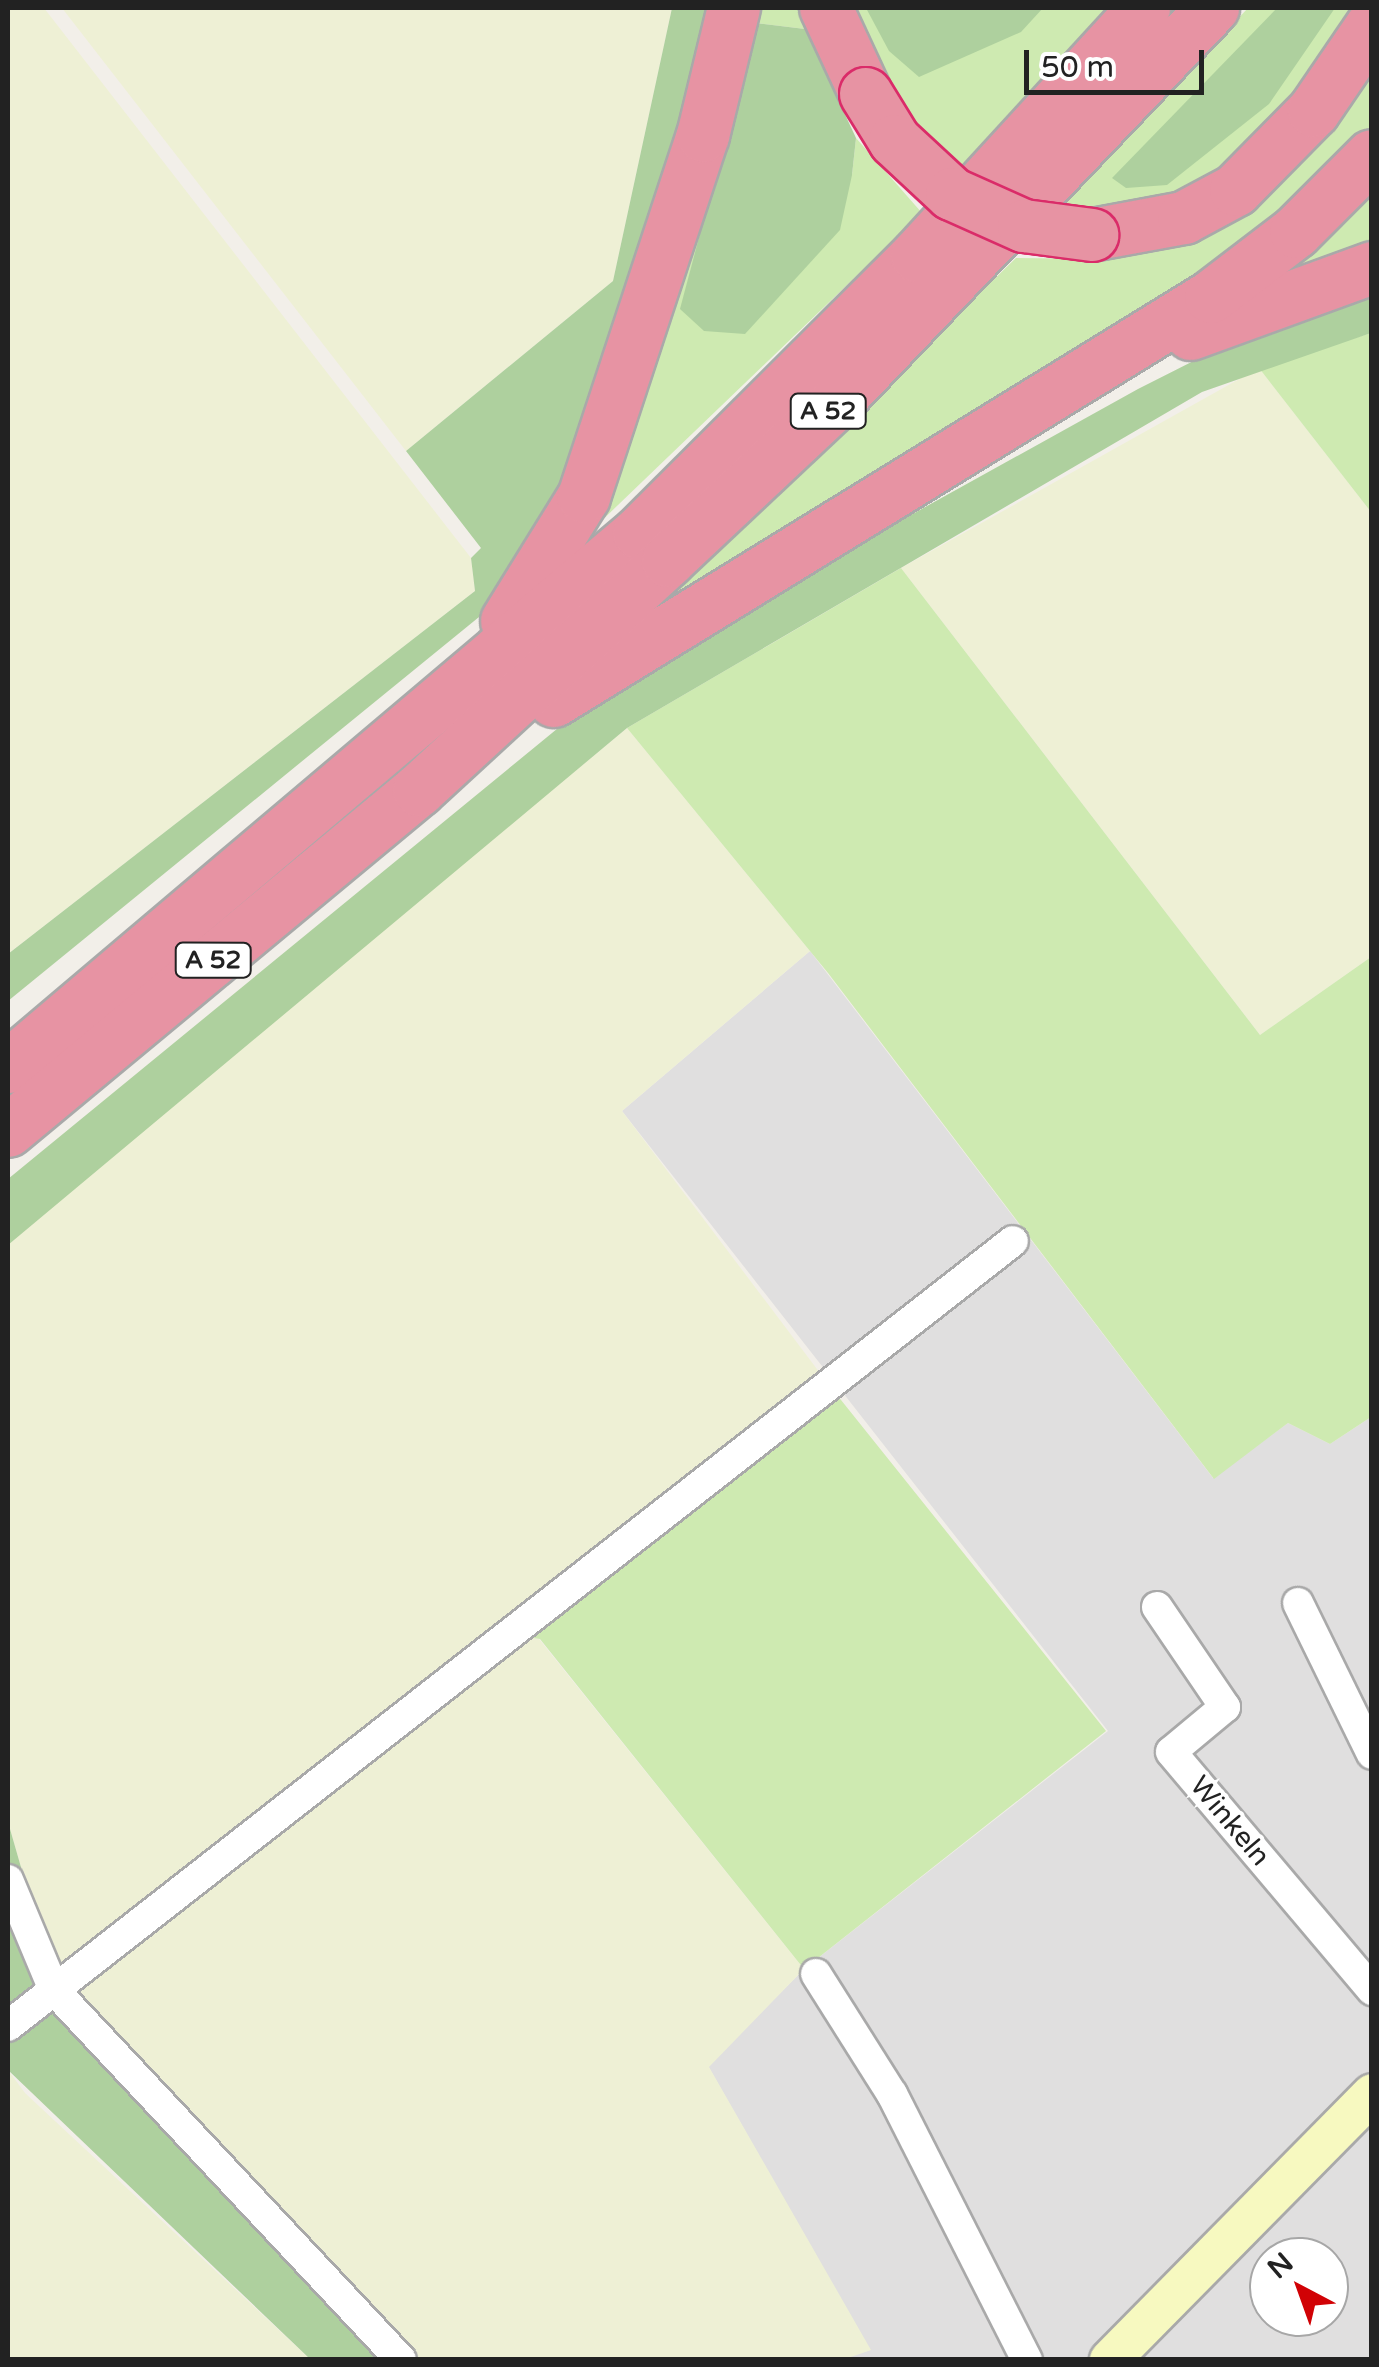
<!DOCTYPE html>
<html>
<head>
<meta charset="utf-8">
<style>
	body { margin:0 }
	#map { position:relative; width:1379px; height:2367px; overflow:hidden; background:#f2efe9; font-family:"Varela Round",sans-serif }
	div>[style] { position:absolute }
	.residential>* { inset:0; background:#e0dfdf }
	.farmland>* { inset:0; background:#eef0d5 }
	.grass>* { inset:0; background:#ceeab1 }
	.forest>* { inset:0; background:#aed09e }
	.roads { filter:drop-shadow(2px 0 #a9a9a9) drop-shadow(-2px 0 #a9a9a9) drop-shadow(0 2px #a9a9a9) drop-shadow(0 -2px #a9a9a9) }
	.street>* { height:30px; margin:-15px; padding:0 15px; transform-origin:15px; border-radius:15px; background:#fff }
	.secondary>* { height:40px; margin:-20px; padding:0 20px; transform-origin:20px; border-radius:20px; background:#f7f9c0 }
	.highway>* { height:52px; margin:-26px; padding:0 26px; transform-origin:26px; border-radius:26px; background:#e793a3 }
	.bridges { filter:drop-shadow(2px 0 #da2c69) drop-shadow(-2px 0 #da2c69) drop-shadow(0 2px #da2c69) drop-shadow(0 -2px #da2c69) }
	.highway-bridge>* { height:52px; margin:-26px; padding:0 26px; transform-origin:26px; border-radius:26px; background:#e793a3 }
	span { translate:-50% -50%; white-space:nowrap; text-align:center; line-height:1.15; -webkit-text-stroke:8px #fff; paint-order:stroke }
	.shield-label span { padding:2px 8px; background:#fff; border:2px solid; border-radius:8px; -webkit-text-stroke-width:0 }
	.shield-label { font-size:25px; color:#222; font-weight:700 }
	.street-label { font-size:28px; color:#222 }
	.frame { position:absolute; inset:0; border:10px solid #222; pointer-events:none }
	.north { position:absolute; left:1249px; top:2237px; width:100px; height:100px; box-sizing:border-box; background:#fff; border:2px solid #a7a7a7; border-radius:50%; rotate:319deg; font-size:28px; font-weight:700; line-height:40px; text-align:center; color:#222 }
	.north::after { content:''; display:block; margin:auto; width:35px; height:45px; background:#d10205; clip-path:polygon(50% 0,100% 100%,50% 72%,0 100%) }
	.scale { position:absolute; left:1024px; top:50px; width:180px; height:45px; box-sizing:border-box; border:5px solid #222; border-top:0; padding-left:12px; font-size:30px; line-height:35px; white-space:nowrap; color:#222; -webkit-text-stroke:8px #fff; paint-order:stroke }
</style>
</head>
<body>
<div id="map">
	<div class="residential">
		<div style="clip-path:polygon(evenodd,810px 951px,1213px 1478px,1288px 1423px,1330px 1444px,1371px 1417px,1371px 2359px,842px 2359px,870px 2350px,708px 2066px,804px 1969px,1108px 1731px,622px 1111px,810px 951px,1269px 2257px,1329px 2257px,1329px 2317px,1269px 2317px,1269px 2257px)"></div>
	</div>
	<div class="farmland">
		<div style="clip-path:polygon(8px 8px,44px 8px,471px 558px,475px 591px,8px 954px)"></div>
		<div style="clip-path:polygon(62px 8px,672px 8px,613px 281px,406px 451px)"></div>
		<div style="clip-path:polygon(1259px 368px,1371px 512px,1371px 957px,1260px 1035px,901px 568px)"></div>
		<div style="clip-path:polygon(627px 728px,810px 951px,622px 1111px,829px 1385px,521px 1636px,539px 1639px,804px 1969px,709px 2067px,871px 2350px,842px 2360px,409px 2359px,60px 2003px,8px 1822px,8px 1241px)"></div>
		<div style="clip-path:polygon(8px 2070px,25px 2093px,310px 2359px,8px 2359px)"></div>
	</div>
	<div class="grass">
		<div style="clip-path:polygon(743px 8px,798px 8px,805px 29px,757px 23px,852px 175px,856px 138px,922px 213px,567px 554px)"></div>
		<div style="clip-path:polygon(840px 8px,1116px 8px,957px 175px,929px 154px)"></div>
		<div style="clip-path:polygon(1248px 8px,1367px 8px,1252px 158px,1149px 212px,1058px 210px)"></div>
		<div style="clip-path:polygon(1371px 51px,1371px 140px,1302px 218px,622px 640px,1016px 258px,1109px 259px,1155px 251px,1215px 222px)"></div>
		<div style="clip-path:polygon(1371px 177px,1371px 256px,1269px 289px)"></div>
		<div style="clip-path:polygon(1371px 333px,1371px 512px,1259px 368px)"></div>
		<div style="clip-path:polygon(901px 568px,1260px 1035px,1371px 957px,1371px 1417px,1330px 1444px,1288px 1423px,1214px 1479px,828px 973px,627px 728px)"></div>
		<div style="clip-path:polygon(829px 1385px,1106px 1731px,804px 1969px,540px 1639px,520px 1636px)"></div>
	</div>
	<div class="forest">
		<div style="clip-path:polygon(672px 8px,713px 8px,672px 169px,582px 454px,512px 590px,8px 1001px,8px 954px,475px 591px,471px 558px,481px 548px,406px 451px,613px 281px)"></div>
		<div style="clip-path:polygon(866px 8px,1043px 8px,1021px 32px,919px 77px,889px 51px)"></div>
		<div style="clip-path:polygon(1277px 8px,1335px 8px,1269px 104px,1167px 185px,1126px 188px,1112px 178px)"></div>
		<div style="clip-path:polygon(756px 23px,805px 29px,856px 138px,852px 175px,840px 230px,745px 334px,704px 331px,680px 309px)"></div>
		<div style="clip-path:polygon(1371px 289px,1371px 333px,1202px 392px,627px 728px,8px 1245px,8px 1179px,624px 674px,1138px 389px,1239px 338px)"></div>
		<div style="clip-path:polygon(8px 1822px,60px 2003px,409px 2359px,310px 2359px,8px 2070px)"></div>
	</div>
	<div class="roads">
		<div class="street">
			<div style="left:1298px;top:1603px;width:168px;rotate:63.9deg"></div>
			<div style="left:1157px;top:1607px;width:121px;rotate:55.8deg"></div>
			<div style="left:1225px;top:1707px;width:70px;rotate:140.2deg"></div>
			<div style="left:1171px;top:1752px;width:312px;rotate:49.8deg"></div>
			<div style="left:8px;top:1880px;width:119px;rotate:67.3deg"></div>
			<div style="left:54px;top:1990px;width:507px;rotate:46.84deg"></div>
			<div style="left:816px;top:1974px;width:142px;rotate:57.7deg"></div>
			<div style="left:892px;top:2094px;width:298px;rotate:63.1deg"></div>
			<div style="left:8px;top:2026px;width:1275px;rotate:-37.99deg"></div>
		</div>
		<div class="secondary">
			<div style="left:1110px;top:2360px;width:373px;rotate:-45.4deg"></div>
		</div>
		<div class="highway">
			<div style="left:826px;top:8px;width:95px;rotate:65.1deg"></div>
			<div style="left:1092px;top:235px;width:94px;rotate:-10.5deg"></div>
			<div style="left:1184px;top:218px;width:59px;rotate:-28.3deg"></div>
			<div style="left:1236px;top:190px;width:111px;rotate:-45.4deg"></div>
			<div style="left:1314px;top:111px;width:103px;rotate:-55.7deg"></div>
			<div style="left:1191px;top:334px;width:193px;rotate:-20deg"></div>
			<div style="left:507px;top:621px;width:146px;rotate:-58.2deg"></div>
			<div style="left:584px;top:497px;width:380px;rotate:-71.8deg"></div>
			<div style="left:703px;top:136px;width:132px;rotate:-76.4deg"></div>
			<div style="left:554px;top:701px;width:771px;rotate:-31.59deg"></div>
			<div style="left:1211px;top:297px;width:107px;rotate:-37.4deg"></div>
			<div style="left:1296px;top:232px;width:107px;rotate:-45deg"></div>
			<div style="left:8px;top:1067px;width:827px;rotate:-40.24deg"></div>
			<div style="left:639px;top:533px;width:392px;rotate:-44.9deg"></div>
			<div style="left:917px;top:256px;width:336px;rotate:-47.5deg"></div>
			<div style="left:8px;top:1131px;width:534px;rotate:-39.68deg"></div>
			<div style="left:419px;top:790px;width:338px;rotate:-42.6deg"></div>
			<div style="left:668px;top:561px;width:228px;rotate:-43.2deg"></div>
			<div style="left:834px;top:405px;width:549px;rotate:-46.33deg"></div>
		</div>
	</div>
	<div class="bridges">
		<div class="highway-bridge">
			<div style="left:866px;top:94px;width:55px;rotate:58.3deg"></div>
			<div style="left:895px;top:141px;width:78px;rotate:42.9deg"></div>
			<div style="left:952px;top:194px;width:79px;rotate:24deg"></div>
			<div style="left:1024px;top:226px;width:69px;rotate:7.5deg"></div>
		</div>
	</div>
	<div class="shield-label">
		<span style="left:828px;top:411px">A 52</span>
		<span style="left:213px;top:960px">A 52</span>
	</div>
	<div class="street-label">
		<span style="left:1230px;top:1821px;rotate:50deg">Winkeln</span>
	</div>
	<div class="frame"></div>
	<div class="north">N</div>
	<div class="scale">50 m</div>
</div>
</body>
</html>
